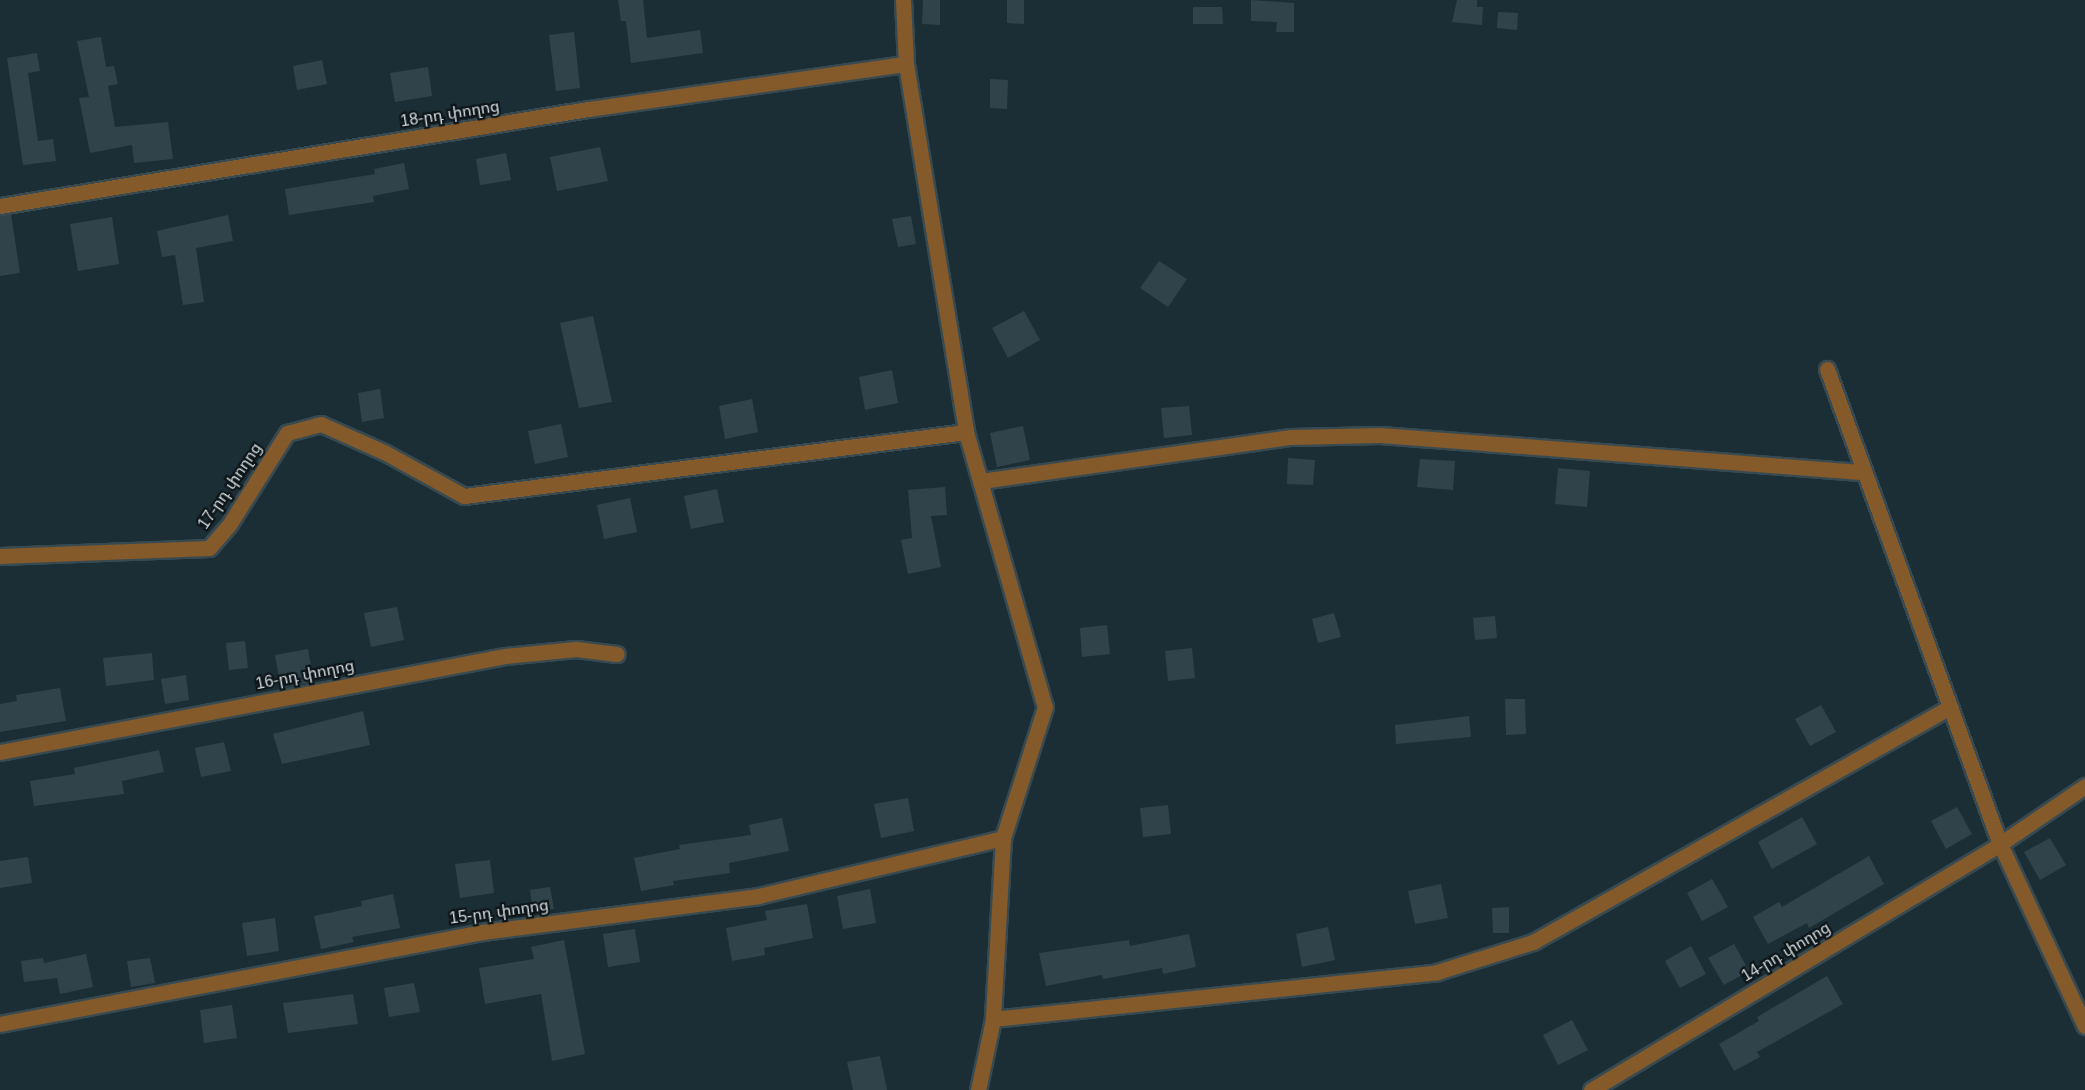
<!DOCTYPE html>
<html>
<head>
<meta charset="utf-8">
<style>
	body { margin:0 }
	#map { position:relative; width:2085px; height:1090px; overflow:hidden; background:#1b2e35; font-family:Arial,"Noto Sans Armenian",sans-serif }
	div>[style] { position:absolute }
	.building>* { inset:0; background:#30434a }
	.roads { filter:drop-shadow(2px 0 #384a51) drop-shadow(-2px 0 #384a51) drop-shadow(0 2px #384a51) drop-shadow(0 -2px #384a51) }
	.street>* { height:15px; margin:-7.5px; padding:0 7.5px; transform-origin:7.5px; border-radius:7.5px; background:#845a2b }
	span { translate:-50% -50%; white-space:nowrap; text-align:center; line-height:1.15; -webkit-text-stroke:4.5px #0d1518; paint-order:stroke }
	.street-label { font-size:16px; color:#d2dde1 }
</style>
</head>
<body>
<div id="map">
	<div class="building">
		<div style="clip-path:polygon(618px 0,643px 0,647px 38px,700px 30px,703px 53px,631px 63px,626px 21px,621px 21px)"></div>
		<div style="clip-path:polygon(923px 0,940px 0,940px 25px,922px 24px)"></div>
		<div style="clip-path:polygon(1007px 0,1024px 0,1024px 24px,1007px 23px)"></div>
		<div style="clip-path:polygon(1251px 0,1294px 3px,1294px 32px,1276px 32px,1277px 22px,1251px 21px)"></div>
		<div style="clip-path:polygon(1457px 0,1477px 0,1477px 7px,1483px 7px,1482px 25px,1452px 22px)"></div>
		<div style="clip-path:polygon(1193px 7px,1222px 7px,1223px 24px,1193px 24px)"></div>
		<div style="clip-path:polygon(1498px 12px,1518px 13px,1517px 30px,1497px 28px)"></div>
		<div style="clip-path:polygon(574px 32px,580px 88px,556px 91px,549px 35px)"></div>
		<div style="clip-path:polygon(101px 37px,106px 67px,114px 66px,118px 84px,108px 86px,115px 127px,168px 122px,173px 159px,134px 163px,132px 145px,90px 153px,79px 98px,89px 97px,77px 41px)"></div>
		<div style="clip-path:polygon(37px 53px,40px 71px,28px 73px,38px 141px,53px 139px,56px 161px,23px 165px,7px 58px)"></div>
		<div style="clip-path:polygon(322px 60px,327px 84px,297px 90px,293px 66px)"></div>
		<div style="clip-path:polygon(428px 67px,432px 96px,395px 102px,390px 73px)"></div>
		<div style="clip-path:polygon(990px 79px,1008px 80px,1007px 109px,990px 108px)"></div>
		<div style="clip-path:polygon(600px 147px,608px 181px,557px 191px,550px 157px)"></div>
		<div style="clip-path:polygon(506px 153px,511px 180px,480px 185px,476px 159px)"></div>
		<div style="clip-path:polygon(404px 163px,409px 189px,373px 196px,374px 202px,289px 215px,285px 189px,375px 174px,374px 169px)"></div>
		<div style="clip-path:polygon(11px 214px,20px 273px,0 276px,0 216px)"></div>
		<div style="clip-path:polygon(228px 215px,233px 241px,196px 248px,204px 302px,183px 305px,175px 255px,162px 257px,157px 231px)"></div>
		<div style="clip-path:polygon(911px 216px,916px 244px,898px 247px,892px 219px)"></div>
		<div style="clip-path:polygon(112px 217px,119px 264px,78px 271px,70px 224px)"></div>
		<div style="clip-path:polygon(1159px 261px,1187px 279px,1168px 307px,1140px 288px)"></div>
		<div style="clip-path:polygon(1024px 311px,1040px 340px,1008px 358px,992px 328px)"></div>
		<div style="clip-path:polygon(593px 316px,612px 402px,579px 408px,560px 323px)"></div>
		<div style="clip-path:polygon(892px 370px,898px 403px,865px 410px,859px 377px)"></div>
		<div style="clip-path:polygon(380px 389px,384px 418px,362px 422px,358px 393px)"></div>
		<div style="clip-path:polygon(752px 399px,758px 432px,725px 439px,719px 406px)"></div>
		<div style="clip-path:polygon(1189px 406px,1192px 435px,1164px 438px,1161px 408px)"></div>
		<div style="clip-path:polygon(561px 424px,568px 457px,535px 464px,528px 431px)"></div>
		<div style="clip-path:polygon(1023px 426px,1030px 460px,997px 467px,990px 433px)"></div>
		<div style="clip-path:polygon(1288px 458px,1315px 460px,1313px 485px,1287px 484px)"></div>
		<div style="clip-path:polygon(1420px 459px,1455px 461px,1453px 490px,1417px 487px)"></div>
		<div style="clip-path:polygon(1558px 468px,1590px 471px,1587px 507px,1555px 504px)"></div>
		<div style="clip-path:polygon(945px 487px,947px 515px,931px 516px,941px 567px,908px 574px,901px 540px,912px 538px,908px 490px)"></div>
		<div style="clip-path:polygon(717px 489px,724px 522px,691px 529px,684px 496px)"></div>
		<div style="clip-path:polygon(630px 498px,637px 532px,604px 539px,597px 505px)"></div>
		<div style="clip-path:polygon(397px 607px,404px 640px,371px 647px,364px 613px)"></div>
		<div style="clip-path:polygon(1334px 613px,1341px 637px,1318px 643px,1312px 619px)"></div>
		<div style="clip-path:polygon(1495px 616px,1497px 638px,1475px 640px,1473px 618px)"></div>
		<div style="clip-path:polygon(1107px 625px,1110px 654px,1082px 657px,1080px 628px)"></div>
		<div style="clip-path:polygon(245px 641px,248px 668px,229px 670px,226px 643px)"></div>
		<div style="clip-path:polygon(1192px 648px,1195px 678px,1168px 681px,1165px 651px)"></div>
		<div style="clip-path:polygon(308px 649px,314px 682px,281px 689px,275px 655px)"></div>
		<div style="clip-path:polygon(152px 653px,154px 680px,106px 686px,103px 658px)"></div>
		<div style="clip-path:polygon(186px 675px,189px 700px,165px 704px,161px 679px)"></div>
		<div style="clip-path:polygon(60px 688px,66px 721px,0 732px,0 704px,17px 701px,16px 695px)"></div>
		<div style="clip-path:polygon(1505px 699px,1525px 699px,1526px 734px,1506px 735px)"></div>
		<div style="clip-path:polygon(1821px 705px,1836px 732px,1810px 746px,1795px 719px)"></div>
		<div style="clip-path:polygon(363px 711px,370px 745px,282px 764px,273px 734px)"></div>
		<div style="clip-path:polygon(1469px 716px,1471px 737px,1396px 744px,1395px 725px)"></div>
		<div style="clip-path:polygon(224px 742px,231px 771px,201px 777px,195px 748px)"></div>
		<div style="clip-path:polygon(159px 750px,164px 772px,122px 781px,124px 794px,34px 806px,30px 781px,75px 774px,74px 768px)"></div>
		<div style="clip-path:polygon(908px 798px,914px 831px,881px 838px,874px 804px)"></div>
		<div style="clip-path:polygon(1168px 805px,1171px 834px,1143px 837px,1140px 808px)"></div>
		<div style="clip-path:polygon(1957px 807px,1972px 834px,1946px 849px,1931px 821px)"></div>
		<div style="clip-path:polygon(1802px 817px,1817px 844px,1772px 869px,1758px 842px)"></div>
		<div style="clip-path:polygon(782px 818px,789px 851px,729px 863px,730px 873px,673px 881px,674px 885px,641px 891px,634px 858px,680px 849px,679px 845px,751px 835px,749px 825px)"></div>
		<div style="clip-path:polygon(2050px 838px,2066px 865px,2040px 880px,2024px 852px)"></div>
		<div style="clip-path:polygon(1869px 856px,1884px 884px,1809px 928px,1807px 923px,1768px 944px,1753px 917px,1779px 902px,1782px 907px)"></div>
		<div style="clip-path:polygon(28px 857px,32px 883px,0 888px,0 861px)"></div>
		<div style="clip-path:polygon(490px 860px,494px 893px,460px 898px,455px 864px)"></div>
		<div style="clip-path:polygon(1712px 879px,1728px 907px,1702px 921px,1687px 893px)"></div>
		<div style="clip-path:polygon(1441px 884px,1448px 918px,1415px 924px,1408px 891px)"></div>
		<div style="clip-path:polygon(550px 887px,554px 909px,533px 913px,530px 890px)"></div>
		<div style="clip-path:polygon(870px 889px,876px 923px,843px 929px,837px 896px)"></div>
		<div style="clip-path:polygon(393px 894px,400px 928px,352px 937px,354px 942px,321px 949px,314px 916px,362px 906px,361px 901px)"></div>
		<div style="clip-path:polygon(807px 904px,813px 938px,764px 948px,765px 955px,732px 961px,726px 928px,767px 920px,765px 911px)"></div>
		<div style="clip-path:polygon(1509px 907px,1509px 933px,1493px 933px,1492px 908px)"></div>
		<div style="clip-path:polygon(275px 918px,279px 951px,247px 956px,242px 923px)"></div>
		<div style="clip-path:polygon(1328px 927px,1335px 960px,1302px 967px,1296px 934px)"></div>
		<div style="clip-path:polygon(635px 929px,640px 962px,608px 967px,603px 934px)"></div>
		<div style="clip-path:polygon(1189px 934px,1196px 967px,1163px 974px,1162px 968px,1103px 979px,1102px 975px,1046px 986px,1039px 953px,1129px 940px,1130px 946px)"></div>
		<div style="clip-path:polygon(564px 940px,585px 1054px,552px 1061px,541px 994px,485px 1004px,479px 968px,534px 959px,531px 947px)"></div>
		<div style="clip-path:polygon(1734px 944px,1749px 971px,1724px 985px,1708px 958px)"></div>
		<div style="clip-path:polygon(1691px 946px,1706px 974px,1680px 988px,1665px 961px)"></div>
		<div style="clip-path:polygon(86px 954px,93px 987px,60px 994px,57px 978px,24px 982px,21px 961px,43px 958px,44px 963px)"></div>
		<div style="clip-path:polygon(150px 958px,155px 983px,131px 987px,127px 961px)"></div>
		<div style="clip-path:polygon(1827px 976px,1843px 1004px,1757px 1052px,1760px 1057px,1734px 1071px,1719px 1044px,1759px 1021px,1757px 1017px)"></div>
		<div style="clip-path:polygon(414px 983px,420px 1012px,389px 1017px,384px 988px)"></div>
		<div style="clip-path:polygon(353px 994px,358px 1024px,288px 1033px,283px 1003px)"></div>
		<div style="clip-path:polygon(232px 1005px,237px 1038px,204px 1043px,200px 1010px)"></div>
		<div style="clip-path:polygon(1572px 1020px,1588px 1050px,1558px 1065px,1543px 1035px)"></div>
		<div style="clip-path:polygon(880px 1056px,887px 1090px,853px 1090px,847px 1062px)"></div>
	</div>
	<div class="roads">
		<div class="street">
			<div style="left:903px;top:0;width:64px;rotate:87.3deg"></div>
			<div style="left:906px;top:64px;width:373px;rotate:80.7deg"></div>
			<div style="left:966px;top:432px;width:286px;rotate:74deg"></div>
			<div style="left:1045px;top:707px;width:138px;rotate:107.8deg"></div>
			<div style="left:1003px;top:838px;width:181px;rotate:93.2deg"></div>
			<div style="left:993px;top:1019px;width:73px;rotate:101.9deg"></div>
			<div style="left:0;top:206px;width:596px;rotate:-9.37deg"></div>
			<div style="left:588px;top:109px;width:321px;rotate:-8.1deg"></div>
			<div style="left:1827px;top:369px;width:506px;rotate:69.99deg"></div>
			<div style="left:2000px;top:844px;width:201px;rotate:65deg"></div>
			<div style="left:981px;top:481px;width:313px;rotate:-8.1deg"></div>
			<div style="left:1291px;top:437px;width:89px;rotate:-1.3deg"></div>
			<div style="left:1380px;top:435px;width:485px;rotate:4.4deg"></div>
			<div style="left:0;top:556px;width:209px;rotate:-2.2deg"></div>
			<div style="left:209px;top:548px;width:30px;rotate:-49deg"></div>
			<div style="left:229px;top:525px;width:109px;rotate:-57.8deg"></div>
			<div style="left:287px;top:433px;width:35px;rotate:-15deg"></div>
			<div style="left:321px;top:424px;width:69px;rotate:24deg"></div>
			<div style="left:384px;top:452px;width:91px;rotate:28.8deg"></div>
			<div style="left:464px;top:496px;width:506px;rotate:-7.27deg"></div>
			<div style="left:0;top:752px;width:514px;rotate:-10.76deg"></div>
			<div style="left:505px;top:656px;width:71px;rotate:-5.6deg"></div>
			<div style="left:576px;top:649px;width:41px;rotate:7deg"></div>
			<div style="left:993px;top:1019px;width:446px;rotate:-6deg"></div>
			<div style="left:1437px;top:972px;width:101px;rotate:-17.4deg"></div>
			<div style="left:1533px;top:942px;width:479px;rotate:-29.4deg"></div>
			<div style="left:0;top:1024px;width:491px;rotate:-10.8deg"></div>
			<div style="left:482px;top:932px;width:278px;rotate:-7.4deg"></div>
			<div style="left:758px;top:896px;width:252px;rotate:-13.3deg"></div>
			<div style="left:1591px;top:1090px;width:477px;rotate:-31deg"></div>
			<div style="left:2000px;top:844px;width:103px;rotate:-34.3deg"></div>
		</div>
	</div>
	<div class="street-label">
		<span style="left:450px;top:114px;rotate:-9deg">18-րդ փողոց</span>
		<span style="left:230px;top:486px;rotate:-56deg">17-րդ փողոց</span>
		<span style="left:305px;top:675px;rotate:-11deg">16-րդ փողոց</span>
		<span style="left:499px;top:912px;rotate:-8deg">15-րդ փողոց</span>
		<span style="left:1786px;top:952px;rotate:-31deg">14-րդ փողոց</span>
	</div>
</div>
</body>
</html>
